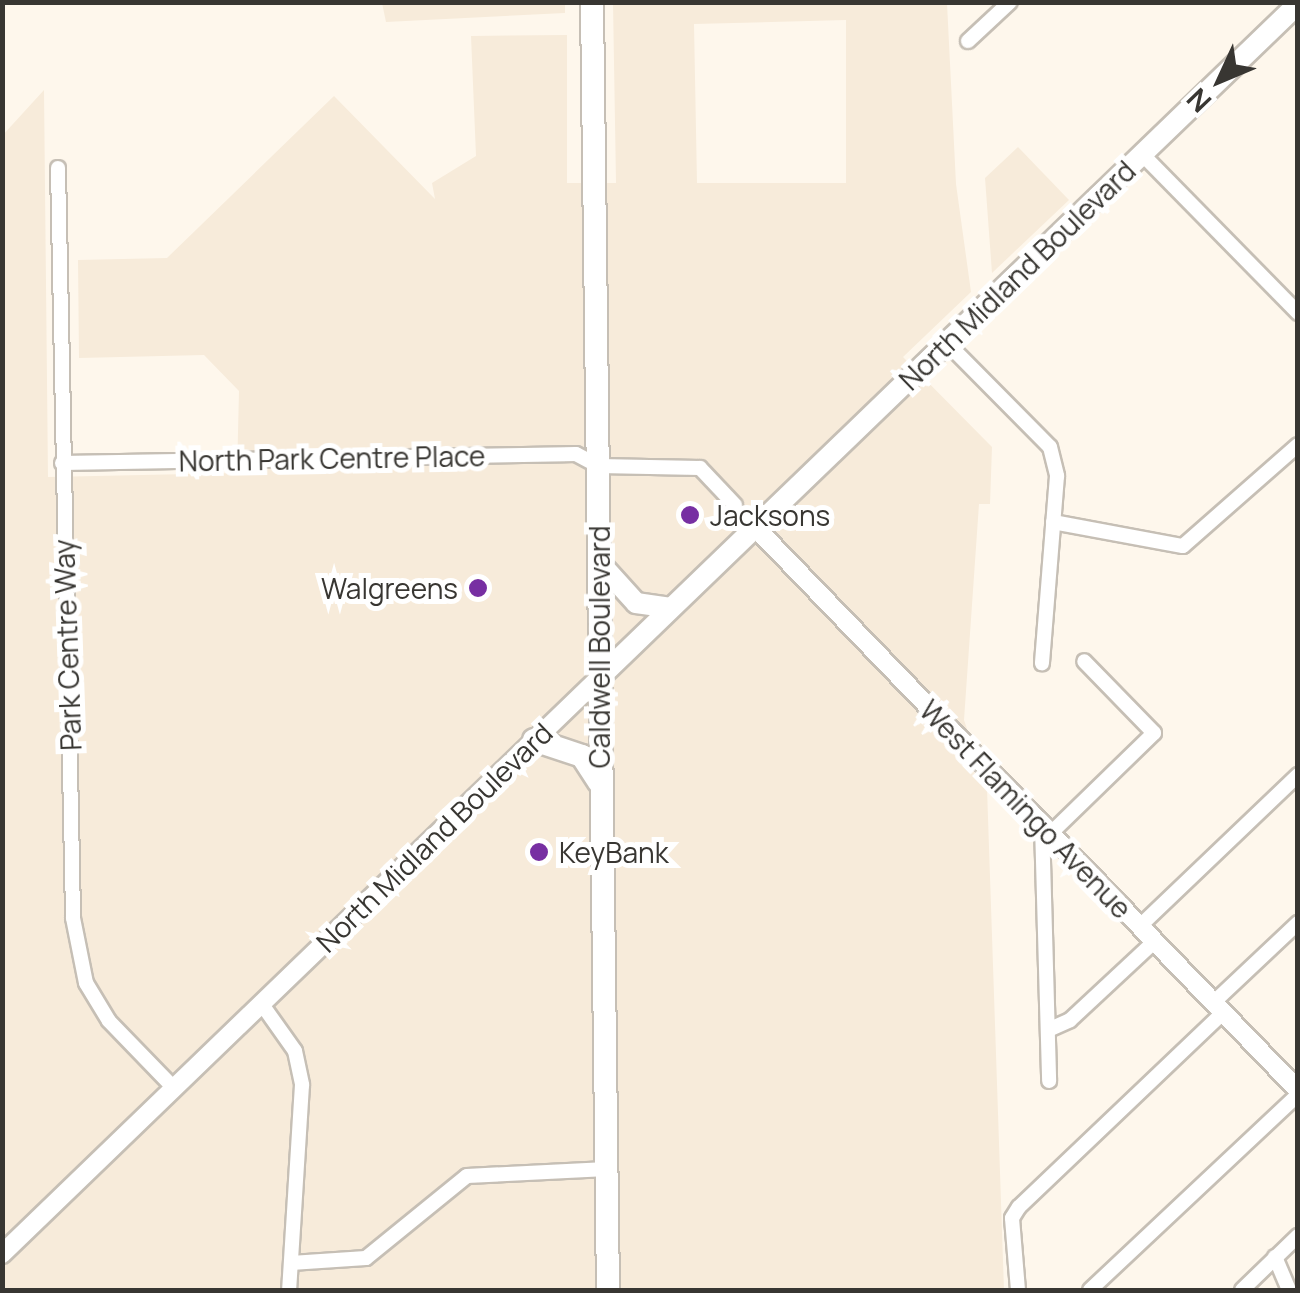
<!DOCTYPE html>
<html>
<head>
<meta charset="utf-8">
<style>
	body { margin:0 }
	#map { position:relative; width:1300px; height:1293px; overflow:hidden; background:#fef7ec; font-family:Manrope,sans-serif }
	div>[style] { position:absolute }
	.built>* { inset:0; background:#f7ebda }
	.roads { filter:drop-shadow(2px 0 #c6bfb5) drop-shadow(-2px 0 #c6bfb5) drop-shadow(0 2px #c6bfb5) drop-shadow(0 -2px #c6bfb5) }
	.minor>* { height:14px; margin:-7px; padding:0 7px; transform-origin:7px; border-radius:7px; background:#fff }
	.tertiary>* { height:18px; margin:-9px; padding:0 9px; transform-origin:9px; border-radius:9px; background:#fff }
	.secondary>* { height:20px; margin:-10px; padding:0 10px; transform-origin:10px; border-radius:10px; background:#fff }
	.primary>* { height:22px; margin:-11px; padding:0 11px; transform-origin:11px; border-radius:11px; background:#fff }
	.dots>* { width:28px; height:28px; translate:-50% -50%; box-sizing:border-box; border:5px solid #fff; border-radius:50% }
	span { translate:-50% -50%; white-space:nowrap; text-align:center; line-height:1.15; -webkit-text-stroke:10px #fff; paint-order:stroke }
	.street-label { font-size:28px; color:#383632 }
	.poi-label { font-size:28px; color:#383632 }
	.left { translate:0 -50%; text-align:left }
	.right { translate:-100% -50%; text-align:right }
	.frame { position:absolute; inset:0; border:5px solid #383632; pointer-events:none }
	.north { position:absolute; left:1170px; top:30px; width:100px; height:100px; -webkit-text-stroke:8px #fff; paint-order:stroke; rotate:226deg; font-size:28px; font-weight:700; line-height:40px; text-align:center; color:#383632 }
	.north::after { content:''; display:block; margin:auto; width:35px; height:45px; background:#383632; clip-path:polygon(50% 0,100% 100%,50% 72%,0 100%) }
</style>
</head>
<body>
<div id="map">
	<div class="built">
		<div style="clip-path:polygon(382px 3px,565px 3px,565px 13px,386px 22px)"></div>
		<div style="clip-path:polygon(evenodd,613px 3px,947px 3px,956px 184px,971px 292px,903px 357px,992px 447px,990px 504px,979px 504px,964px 720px,987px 788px,1004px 1290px,3px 1290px,2px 136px,44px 90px,48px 477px,237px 473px,239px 391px,204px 355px,79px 358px,78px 260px,167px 258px,334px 96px,435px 199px,432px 183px,476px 156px,471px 36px,567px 35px,567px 183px,616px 183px,613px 3px,846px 20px,846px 183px,697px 183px,694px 24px,846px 20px)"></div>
		<div style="clip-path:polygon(1018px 147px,1069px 200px,992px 273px,985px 178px)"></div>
	</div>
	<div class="roads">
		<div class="minor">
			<div style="left:968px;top:41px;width:57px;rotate:-42.9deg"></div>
			<div style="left:1142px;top:154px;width:223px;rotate:45.5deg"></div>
			<div style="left:58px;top:168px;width:750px;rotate:88.85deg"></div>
			<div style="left:73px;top:918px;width:66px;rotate:78.7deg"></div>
			<div style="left:86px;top:983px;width:44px;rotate:58.8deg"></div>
			<div style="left:109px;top:1021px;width:92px;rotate:45.9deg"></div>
			<div style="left:947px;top:343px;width:146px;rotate:45.3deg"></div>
			<div style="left:1050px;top:447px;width:30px;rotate:76deg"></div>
			<div style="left:1057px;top:476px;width:188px;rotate:94.6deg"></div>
			<div style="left:62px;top:463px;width:514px;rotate:-1deg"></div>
			<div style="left:576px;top:454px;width:26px;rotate:28deg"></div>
			<div style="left:599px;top:466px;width:101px;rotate:1.1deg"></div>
			<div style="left:700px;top:468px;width:51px;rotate:46.6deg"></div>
			<div style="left:1053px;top:522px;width:132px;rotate:10.5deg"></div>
			<div style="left:1183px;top:546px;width:153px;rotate:-41.3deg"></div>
			<div style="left:1042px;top:825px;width:256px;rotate:88.4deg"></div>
			<div style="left:1050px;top:834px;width:145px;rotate:-44.2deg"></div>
			<div style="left:1154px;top:733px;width:100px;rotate:-134.2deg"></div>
			<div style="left:1140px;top:926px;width:219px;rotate:-43.7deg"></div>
			<div style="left:261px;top:1003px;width:59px;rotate:54.7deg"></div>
			<div style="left:295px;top:1051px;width:35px;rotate:78deg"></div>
			<div style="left:302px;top:1085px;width:205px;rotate:93.6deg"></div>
			<div style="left:1213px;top:1003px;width:117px;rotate:-43.3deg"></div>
			<div style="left:1048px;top:1030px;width:24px;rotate:-24deg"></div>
			<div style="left:1070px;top:1020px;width:115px;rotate:-42.9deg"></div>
			<div style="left:1275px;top:1257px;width:36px;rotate:67deg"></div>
			<div style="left:291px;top:1263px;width:75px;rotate:-3.8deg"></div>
			<div style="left:366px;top:1258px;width:130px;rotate:-39.1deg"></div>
			<div style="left:467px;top:1176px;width:140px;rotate:-2.9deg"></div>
			<div style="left:1018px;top:1290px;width:72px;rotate:-94.8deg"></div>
			<div style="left:1012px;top:1218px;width:13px;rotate:-58deg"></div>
			<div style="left:1019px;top:1207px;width:282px;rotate:-43.6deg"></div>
			<div style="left:1090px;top:1290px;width:285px;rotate:-43.2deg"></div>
			<div style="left:1242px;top:1290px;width:78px;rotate:-44deg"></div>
		</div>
		<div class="tertiary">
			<div style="left:755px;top:527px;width:782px;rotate:46.04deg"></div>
			<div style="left:2px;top:1254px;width:830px;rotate:-43.97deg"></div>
		</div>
		<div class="secondary">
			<div style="left:599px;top:562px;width:55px;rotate:47.9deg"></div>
			<div style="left:636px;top:603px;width:35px;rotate:8deg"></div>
			<div style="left:599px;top:678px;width:971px;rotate:-43.96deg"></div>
		</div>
		<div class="primary">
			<div style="left:592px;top:2px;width:1288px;rotate:89.29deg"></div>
			<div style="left:534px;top:740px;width:51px;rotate:18.4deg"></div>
			<div style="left:582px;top:756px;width:31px;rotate:57deg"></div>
		</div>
	</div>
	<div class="dots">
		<div style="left:690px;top:515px;background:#772fa2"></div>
		<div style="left:478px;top:588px;background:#772fa2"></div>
		<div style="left:539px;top:852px;background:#772fa2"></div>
	</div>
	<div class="street-label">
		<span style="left:1017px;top:275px;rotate:-44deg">North Midland Boulevard</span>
		<span style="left:332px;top:458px;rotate:-1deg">North Park Centre Place</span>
		<span style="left:67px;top:645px;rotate:-92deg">Park Centre Way</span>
		<span style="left:599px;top:647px;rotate:-90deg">Caldwell Boulevard</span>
		<span style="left:1026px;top:809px;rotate:46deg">West Flamingo Avenue</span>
		<span style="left:434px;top:837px;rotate:-44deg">North Midland Boulevard</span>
	</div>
	<div class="poi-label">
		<span class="left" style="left:710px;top:515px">Jacksons</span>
		<span class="right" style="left:458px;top:588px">Walgreens</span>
		<span class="left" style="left:559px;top:852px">KeyBank</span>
	</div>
	<div class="frame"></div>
	<div class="north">N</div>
</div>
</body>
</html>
